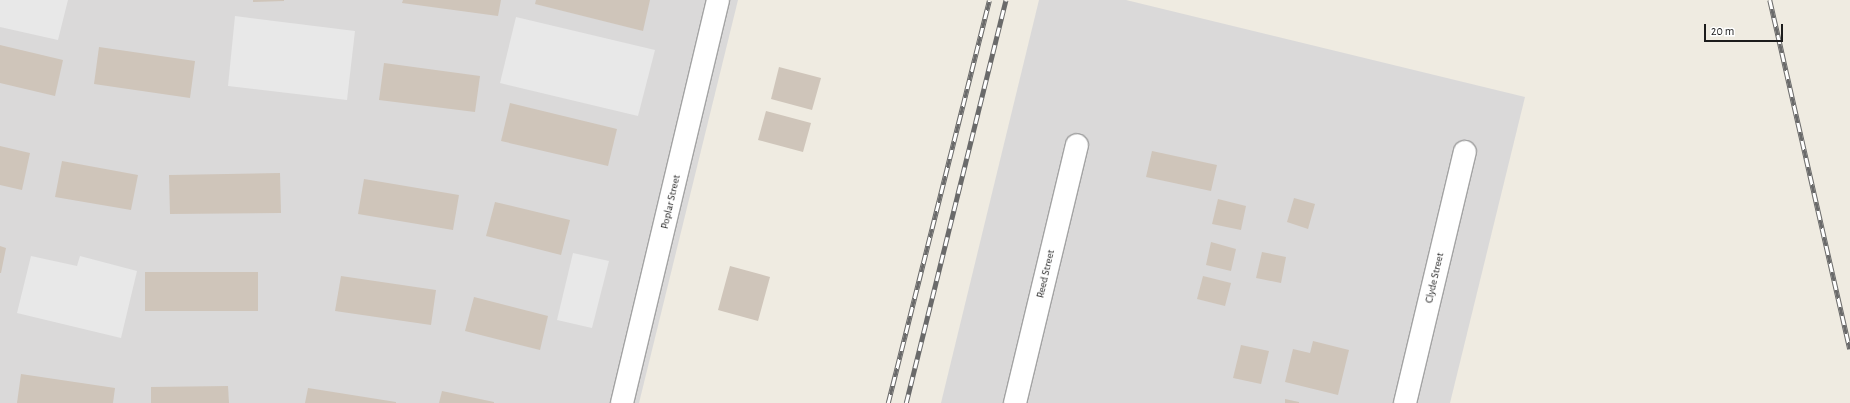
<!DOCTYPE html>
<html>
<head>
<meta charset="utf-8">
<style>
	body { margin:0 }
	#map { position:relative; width:1850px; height:403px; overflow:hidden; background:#efebe1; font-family:"Alegreya Sans",sans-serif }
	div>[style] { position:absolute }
	.residential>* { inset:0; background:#dad9d9 }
	.parking>* { inset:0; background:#e8e8e8 }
	.building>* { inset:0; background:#cfc5ba }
	.roads { filter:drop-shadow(1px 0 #a3a3a3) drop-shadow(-1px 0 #a3a3a3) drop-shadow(0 1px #a3a3a3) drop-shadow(0 -1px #a3a3a3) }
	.minor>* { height:22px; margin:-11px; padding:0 11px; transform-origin:11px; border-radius:11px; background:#fff }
	.rail>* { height:4.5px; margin-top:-2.25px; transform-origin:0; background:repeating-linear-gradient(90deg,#fff 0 9px,#6a6a6a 0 18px); box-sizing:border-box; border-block:1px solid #6a6a6a }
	span { translate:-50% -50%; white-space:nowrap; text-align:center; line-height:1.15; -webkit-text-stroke:4px #fff; paint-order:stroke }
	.street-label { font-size:11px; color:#1c1c1c }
	.scale { position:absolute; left:1704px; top:24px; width:79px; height:18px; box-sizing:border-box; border:2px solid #1c1c1c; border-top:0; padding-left:5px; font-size:12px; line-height:14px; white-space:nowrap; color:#1c1c1c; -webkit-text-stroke:3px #fff; paint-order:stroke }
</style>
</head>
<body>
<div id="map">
	<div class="residential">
		<div style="clip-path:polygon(0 0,738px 0,639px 403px,0 403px)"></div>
		<div style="clip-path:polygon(1039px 0,1126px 0,1525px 97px,1450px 403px,941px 403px)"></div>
	</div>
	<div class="parking">
		<div style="clip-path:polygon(0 0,68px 0,58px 40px,0 27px)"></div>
		<div style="clip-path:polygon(235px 16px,355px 31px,347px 100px,228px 86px)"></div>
		<div style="clip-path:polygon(516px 17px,655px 50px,638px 116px,500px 83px)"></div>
		<div style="clip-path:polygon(573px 253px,609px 261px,592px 328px,557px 320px)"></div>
		<div style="clip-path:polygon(31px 256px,77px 266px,80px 256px,137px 271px,121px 338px,17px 313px)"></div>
	</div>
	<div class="building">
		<div style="clip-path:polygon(253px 0,284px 0,284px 1px,253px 2px)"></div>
		<div style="clip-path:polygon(403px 0,501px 0,498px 16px,402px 3px)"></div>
		<div style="clip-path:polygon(536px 0,650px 0,643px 31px,535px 4px)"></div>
		<div style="clip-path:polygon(0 45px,63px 60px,55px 96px,0 83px)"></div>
		<div style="clip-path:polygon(99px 47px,195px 61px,190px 98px,94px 84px)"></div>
		<div style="clip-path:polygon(384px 63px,480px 76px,475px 112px,379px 100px)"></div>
		<div style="clip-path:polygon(779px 67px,821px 78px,812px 110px,771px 99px)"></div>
		<div style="clip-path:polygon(510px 103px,617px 129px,608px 166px,501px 141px)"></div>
		<div style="clip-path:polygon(766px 111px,811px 123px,803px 152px,758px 140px)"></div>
		<div style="clip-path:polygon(0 146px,30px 153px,22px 190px,0 185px)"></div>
		<div style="clip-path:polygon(1152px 151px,1217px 165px,1211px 191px,1146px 177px)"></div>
		<div style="clip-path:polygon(62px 161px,138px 175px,131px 210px,55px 197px)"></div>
		<div style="clip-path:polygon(280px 173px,281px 213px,170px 214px,169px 175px)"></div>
		<div style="clip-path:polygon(364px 179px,459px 195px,453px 230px,358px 214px)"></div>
		<div style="clip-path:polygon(1294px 198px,1315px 204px,1308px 229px,1287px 222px)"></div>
		<div style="clip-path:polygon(1218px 199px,1246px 206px,1241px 230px,1212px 224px)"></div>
		<div style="clip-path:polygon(495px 202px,570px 220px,561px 255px,486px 236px)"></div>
		<div style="clip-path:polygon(1211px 242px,1236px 249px,1231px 271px,1206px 265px)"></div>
		<div style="clip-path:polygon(0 246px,6px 248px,1px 273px,0 273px)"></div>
		<div style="clip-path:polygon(1262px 252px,1286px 257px,1281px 283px,1256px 278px)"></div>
		<div style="clip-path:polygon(730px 266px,770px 277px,758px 321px,718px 310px)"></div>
		<div style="clip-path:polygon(145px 272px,258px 272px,258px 311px,145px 311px)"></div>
		<div style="clip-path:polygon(341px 276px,436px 290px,431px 325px,335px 311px)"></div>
		<div style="clip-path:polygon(1203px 276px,1231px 283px,1225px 306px,1197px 299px)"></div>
		<div style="clip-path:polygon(474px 297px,548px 316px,540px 350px,465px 331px)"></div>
		<div style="clip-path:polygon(1313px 341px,1349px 350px,1338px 395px,1285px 382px,1293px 349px,1310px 353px)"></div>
		<div style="clip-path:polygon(1241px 345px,1269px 351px,1261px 384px,1233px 378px)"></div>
		<div style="clip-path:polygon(21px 374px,115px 388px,113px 403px,17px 403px)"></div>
		<div style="clip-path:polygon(228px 386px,229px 403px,151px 403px,151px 387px)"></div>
		<div style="clip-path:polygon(308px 388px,396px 402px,396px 403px,305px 403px)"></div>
		<div style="clip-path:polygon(442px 391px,494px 402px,494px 403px,439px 403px)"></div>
		<div style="clip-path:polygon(1285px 399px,1299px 402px,1299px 403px,1285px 403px)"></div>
	</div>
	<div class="roads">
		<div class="minor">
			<div style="left:622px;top:403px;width:414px;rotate:-76.6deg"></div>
			<div style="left:1015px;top:403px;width:265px;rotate:-76.5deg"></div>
			<div style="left:1405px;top:403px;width:258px;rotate:-76.6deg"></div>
		</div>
	</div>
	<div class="rail">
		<div style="left:1770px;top:0;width:358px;rotate:77.1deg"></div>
		<div style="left:888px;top:403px;width:415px;rotate:-75.9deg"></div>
		<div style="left:906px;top:403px;width:415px;rotate:-76.1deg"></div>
	</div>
	<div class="street-label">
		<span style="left:671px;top:202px;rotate:-77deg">Poplar Street</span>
		<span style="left:1046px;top:274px;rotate:-77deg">Reed Street</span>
		<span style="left:1435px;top:278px;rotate:-77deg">Clyde Street</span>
	</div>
	<div class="scale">20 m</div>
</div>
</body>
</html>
